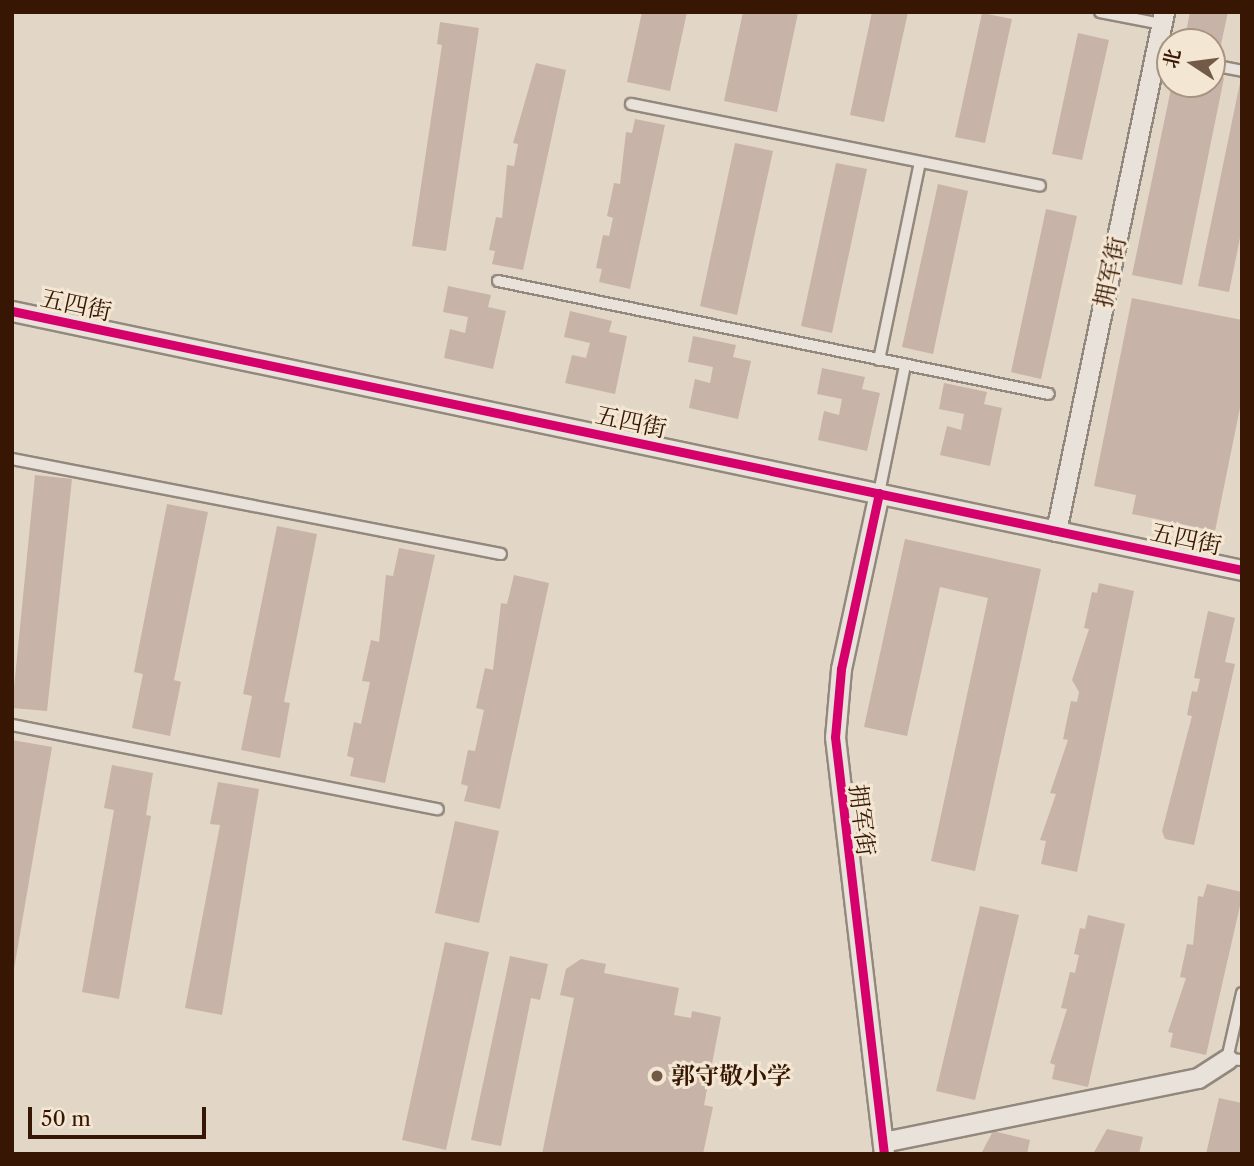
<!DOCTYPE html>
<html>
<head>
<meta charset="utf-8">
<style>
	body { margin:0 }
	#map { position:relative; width:1254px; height:1166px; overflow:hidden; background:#e2d6c6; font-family:"Libre Caslon Text","Noto Serif SC",serif }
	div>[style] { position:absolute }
	.building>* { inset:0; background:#c8b3a9 }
	.roads { filter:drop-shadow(2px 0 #93887d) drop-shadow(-2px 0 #93887d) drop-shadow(0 2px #93887d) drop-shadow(0 -2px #93887d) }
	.service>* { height:10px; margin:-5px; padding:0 5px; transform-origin:5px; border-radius:5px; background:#e8e2da }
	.minor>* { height:19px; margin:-9.5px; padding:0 9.5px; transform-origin:9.5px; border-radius:9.5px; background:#e8e2da }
	.cycleway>* { height:9px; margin:-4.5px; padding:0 4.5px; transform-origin:4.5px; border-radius:4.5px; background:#d6006c }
	.dots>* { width:19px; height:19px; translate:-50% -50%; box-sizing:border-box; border:4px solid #f3e6d3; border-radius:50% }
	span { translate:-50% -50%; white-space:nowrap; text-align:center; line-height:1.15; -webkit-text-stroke:6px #f3e6d3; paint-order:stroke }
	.street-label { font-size:24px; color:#371703 }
	.poi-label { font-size:24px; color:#371703; font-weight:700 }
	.left { translate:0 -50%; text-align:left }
	.frame { position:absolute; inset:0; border:14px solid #371703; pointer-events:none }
	.north { position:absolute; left:1156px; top:28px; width:70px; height:70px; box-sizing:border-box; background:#f3e6d3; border:2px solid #a89380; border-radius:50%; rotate:283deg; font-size:19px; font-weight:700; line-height:28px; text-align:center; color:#371703 }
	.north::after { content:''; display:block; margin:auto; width:24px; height:32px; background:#735a47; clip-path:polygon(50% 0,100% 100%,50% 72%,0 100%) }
	.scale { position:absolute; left:28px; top:1107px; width:178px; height:32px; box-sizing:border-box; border:4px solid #371703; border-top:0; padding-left:9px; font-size:21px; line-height:24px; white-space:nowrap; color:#371703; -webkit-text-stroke:5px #f3e6d3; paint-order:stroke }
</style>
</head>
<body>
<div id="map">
	<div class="building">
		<div style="clip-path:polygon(642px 12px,687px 12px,670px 91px,627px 82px)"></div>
		<div style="clip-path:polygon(743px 12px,798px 13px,777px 112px,724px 101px)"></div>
		<div style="clip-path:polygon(872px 12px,908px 12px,884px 122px,850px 115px)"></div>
		<div style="clip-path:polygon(1190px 12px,1228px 12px,1218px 58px,1212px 57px,1212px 42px,1184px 42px)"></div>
		<div style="clip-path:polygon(982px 13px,1012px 19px,985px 143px,955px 137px)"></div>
		<div style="clip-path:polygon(440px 22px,479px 28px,446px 251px,412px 246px,442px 45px,437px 44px)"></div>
		<div style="clip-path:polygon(1078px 33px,1109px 40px,1082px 160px,1052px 154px)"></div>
		<div style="clip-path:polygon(536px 63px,566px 70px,523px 270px,492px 264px,495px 251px,489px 250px,496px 217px,502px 218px,507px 165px,514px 166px,518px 144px,513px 143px)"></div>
		<div style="clip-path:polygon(1212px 75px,1224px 78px,1182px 285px,1132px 275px,1172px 84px,1212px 84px)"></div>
		<div style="clip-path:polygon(1241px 78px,1242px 228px,1229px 292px,1198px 286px)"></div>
		<div style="clip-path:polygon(635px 119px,665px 125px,630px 289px,599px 282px,602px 269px,596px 268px,603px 235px,609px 236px,613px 218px,607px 216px,614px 183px,620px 184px,626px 132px,632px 133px)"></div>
		<div style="clip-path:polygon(735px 143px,773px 151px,737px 315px,700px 306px)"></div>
		<div style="clip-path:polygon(836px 163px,867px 169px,832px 333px,801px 326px)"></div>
		<div style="clip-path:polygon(938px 184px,968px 191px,933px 354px,902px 347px)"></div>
		<div style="clip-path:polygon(1046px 209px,1077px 216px,1041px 379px,1011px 372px)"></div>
		<div style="clip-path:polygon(448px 286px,491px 295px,488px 307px,506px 311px,493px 369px,444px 358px,450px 329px,465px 333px,468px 317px,443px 312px)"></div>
		<div style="clip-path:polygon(1132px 298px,1242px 320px,1242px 398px,1215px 531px,1132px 514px,1136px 495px,1094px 486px)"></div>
		<div style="clip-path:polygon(570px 311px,612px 321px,609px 332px,627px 336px,615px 394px,565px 383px,572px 355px,586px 358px,590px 343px,564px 337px)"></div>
		<div style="clip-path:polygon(693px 336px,736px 345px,733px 357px,751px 361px,738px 419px,689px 408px,695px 379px,710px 383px,713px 367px,688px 362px)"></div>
		<div style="clip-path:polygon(822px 368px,865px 377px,862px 389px,880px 393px,867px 451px,818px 440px,824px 411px,839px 415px,842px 399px,817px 394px)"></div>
		<div style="clip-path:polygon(944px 383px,987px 392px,984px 404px,1002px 408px,990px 466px,940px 455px,947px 426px,961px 430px,964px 414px,939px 409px)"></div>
		<div style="clip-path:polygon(35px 475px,72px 479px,47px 711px,12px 708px)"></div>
		<div style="clip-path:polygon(167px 504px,208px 512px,174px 680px,181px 682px,170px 736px,132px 728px,143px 674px,134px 672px)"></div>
		<div style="clip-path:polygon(277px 526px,317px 534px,284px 702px,290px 703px,280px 758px,241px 750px,252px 696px,243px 694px)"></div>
		<div style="clip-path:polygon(905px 539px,1041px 569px,975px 871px,931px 861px,988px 598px,940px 587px,907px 736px,864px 727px)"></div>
		<div style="clip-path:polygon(399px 548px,435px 555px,385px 783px,350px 776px,354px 758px,347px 756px,354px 722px,361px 724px,370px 682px,362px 681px,371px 640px,379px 642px,386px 575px,393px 576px)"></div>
		<div style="clip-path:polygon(514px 575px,549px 583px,500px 809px,464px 801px,468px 786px,461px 784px,468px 750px,475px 751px,484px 710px,476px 708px,485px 668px,493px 670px,501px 603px,507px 604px)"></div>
		<div style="clip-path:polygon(1099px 583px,1134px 591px,1077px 872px,1041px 864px,1046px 841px,1040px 840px,1056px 794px,1050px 793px,1068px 740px,1063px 739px,1071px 701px,1077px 702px,1079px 692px,1072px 680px,1089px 629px,1084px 628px,1092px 592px,1097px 593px)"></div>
		<div style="clip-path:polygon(1208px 611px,1235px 618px,1225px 662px,1235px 664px,1194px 845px,1165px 839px,1162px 831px,1192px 716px,1187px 715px,1192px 691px,1197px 692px,1200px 679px,1194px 678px)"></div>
		<div style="clip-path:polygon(12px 740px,52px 747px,14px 969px,12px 969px)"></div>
		<div style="clip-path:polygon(112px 765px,153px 773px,146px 815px,151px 816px,119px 999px,82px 992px,114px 810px,104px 808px)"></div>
		<div style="clip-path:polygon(218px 782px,259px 789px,222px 1015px,185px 1008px,220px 825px,210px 824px)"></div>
		<div style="clip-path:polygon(455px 821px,499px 831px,479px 923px,435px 913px)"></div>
		<div style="clip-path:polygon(1207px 884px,1242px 892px,1242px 897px,1206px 1055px,1170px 1047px,1173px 1033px,1168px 1032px,1186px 978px,1180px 977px,1187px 944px,1193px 945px,1198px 896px,1203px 897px)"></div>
		<div style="clip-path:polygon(980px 906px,1019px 915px,975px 1100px,936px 1091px)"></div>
		<div style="clip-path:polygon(1088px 915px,1125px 924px,1088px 1087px,1052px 1079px,1055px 1065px,1050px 1063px,1067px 1009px,1061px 1008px,1070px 972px,1075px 973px,1079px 955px,1074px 954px,1080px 928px,1085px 929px)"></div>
		<div style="clip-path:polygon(445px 942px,489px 952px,446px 1150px,402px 1140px)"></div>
		<div style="clip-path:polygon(510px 956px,548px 964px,540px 1000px,531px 998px,501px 1146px,471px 1140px)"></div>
		<div style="clip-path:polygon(581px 959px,606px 964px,604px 973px,679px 988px,674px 1015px,691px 1018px,692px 1011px,721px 1017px,704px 1105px,713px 1107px,703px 1154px,542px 1154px,574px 998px,560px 995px,566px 969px)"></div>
		<div style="clip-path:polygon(1219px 1098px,1242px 1103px,1242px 1154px,1206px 1154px)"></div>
		<div style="clip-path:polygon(1107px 1129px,1143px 1137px,1139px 1154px,1093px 1154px)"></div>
		<div style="clip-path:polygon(993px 1131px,1030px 1140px,1027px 1154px,981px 1154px)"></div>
	</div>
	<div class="roads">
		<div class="service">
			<div style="left:1100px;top:12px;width:62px;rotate:11.1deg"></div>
			<div style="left:1155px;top:53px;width:15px;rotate:11deg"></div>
			<div style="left:1212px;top:65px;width:31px;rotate:11deg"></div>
			<div style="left:631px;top:104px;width:417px;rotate:11.3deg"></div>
			<div style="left:498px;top:281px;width:562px;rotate:11.59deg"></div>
			<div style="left:879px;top:360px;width:202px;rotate:-78.3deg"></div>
			<div style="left:12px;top:459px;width:498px;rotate:11deg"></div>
			<div style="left:879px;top:493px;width:131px;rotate:-78.5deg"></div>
			<div style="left:12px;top:725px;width:434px;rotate:11.2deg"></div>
			<div style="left:1242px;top:993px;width:68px;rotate:102.8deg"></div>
			<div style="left:1227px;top:1059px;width:15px;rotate:4deg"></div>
		</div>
		<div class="minor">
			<div style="left:12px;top:311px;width:1257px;rotate:11.89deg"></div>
			<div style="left:879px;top:493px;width:180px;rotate:102.2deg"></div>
			<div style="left:841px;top:669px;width:68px;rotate:95deg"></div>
			<div style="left:835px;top:737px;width:420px;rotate:83.3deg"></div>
			<div style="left:1056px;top:531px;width:530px;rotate:-78.24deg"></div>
			<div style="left:883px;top:1142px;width:321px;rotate:-11.5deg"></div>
			<div style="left:1198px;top:1078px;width:35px;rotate:-33deg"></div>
		</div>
	</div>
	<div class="cycleway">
		<div style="left:12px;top:311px;width:1257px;rotate:11.89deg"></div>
		<div style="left:879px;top:493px;width:180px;rotate:102.2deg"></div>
		<div style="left:841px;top:669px;width:68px;rotate:95deg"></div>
		<div style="left:835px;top:737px;width:420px;rotate:83.3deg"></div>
	</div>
	<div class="dots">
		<div style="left:657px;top:1076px;background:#735a47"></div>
	</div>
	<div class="street-label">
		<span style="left:1110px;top:272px;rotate:-78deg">拥军街</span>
		<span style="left:76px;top:305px;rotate:12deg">五四街</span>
		<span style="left:631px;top:422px;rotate:12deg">五四街</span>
		<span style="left:1186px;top:539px;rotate:12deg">五四街</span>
		<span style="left:862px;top:820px;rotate:83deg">拥军街</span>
	</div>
	<div class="poi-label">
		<span class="left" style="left:671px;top:1076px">郭守敬小学</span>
	</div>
	<div class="frame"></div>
	<div class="north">北</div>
	<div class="scale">50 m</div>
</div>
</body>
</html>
